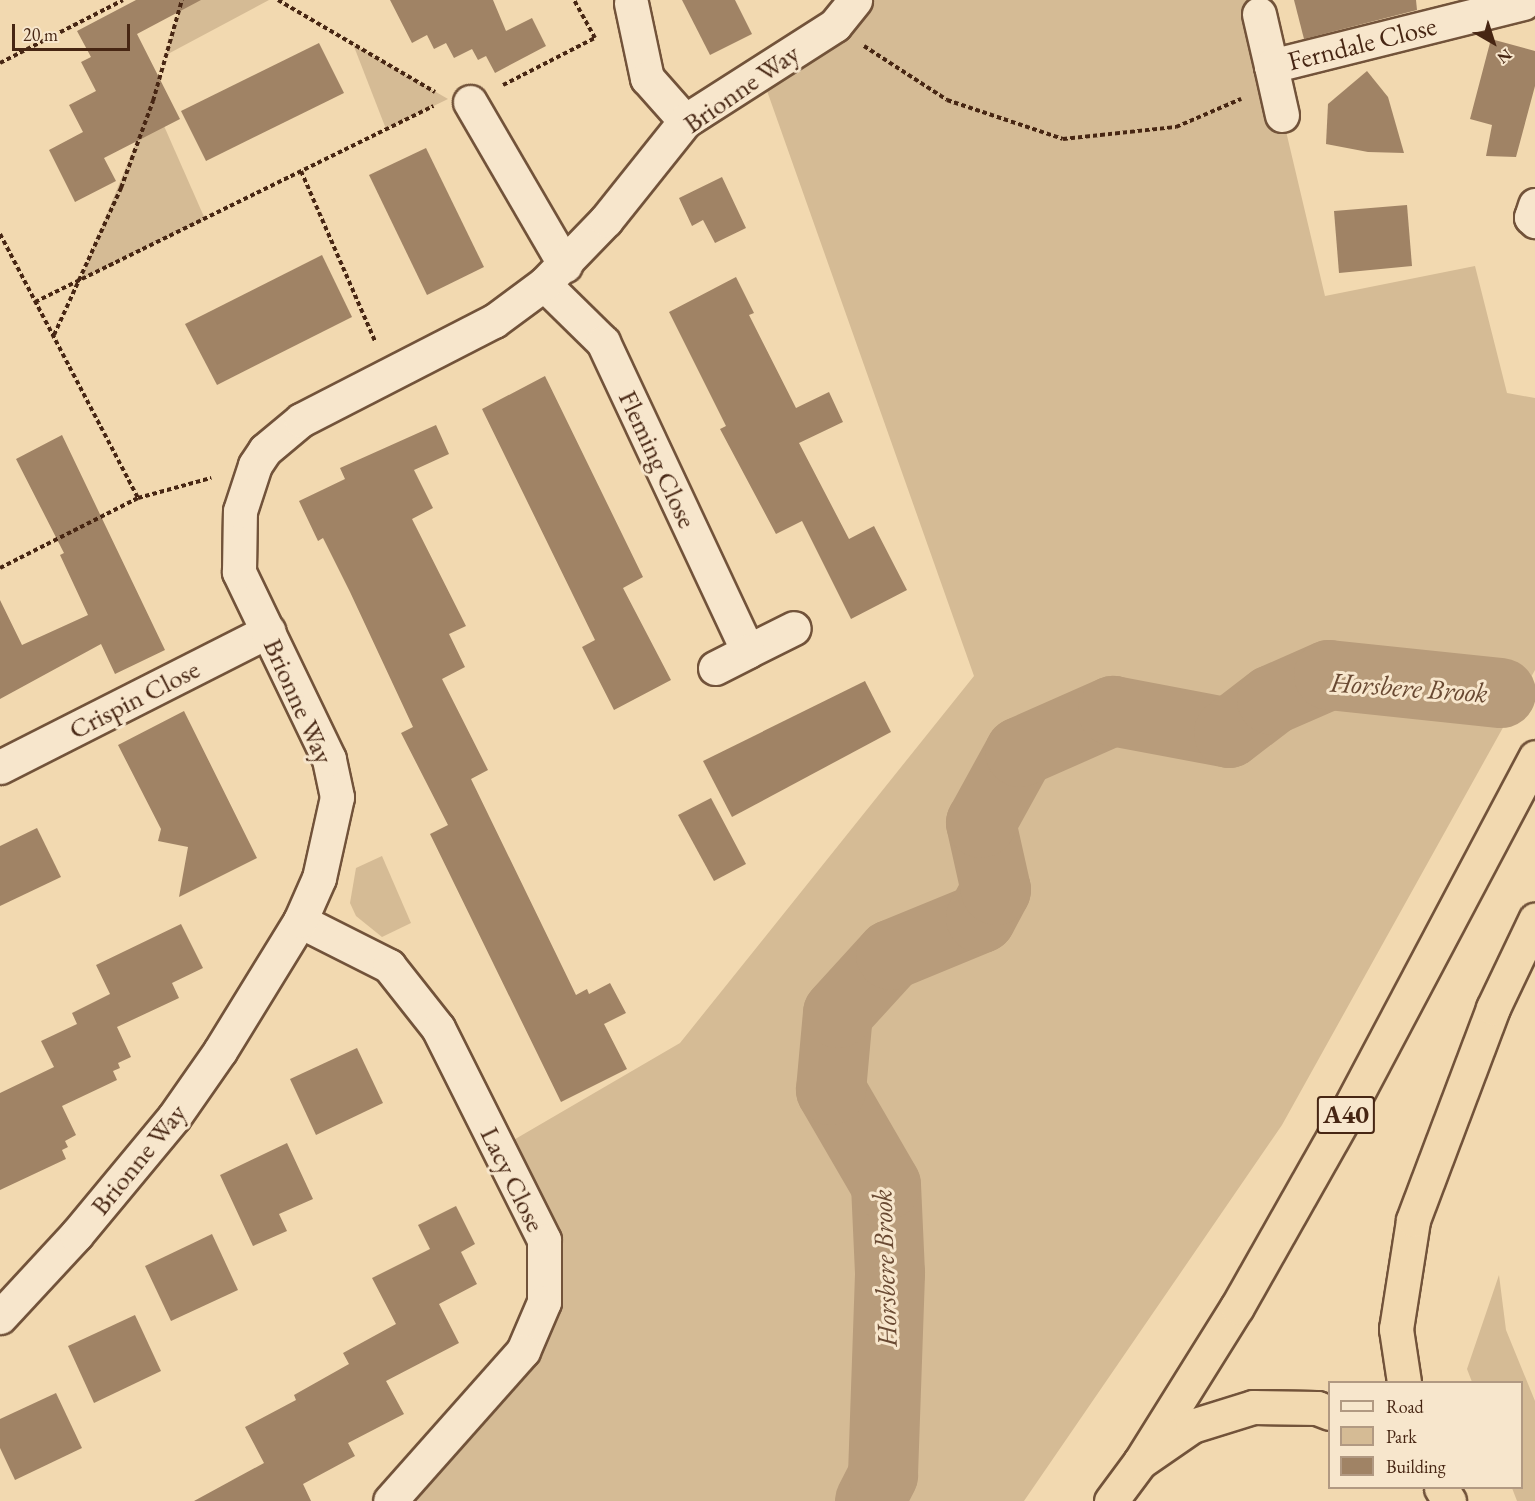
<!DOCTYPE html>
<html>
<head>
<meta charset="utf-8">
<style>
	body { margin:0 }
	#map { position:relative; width:1535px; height:1501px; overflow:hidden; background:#f2d9b0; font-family:"EB Garamond",serif }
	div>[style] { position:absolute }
	.green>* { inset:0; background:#d5bb95 }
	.river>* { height:70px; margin:-35px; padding:0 35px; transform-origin:35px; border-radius:35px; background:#b89c7b }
	.building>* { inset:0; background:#a08365 }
	.path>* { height:4px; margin-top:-2px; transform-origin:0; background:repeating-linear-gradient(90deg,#472613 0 4.5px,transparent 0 7.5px) }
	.roads { filter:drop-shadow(2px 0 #72533a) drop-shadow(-2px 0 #72533a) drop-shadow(0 2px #72533a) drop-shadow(0 -2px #72533a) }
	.street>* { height:33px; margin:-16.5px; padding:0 16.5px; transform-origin:16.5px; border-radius:16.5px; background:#f7e6cc }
	.highway>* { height:33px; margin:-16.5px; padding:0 16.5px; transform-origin:16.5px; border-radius:16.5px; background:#f2d9b0 }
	span { translate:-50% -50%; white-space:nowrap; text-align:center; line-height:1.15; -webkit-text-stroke:6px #f7e6cc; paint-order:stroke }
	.shield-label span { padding:2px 4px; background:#f7e6cc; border:2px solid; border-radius:4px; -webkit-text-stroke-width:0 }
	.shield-label { font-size:26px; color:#472613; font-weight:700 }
	.street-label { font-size:27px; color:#472613 }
	.water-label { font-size:28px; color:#694932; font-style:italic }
	.legend { position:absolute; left:1328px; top:1381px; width:195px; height:108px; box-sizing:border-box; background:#f7e6cc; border:2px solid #b19982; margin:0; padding:8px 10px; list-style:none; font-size:18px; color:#472613 }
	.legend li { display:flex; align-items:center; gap:12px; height:30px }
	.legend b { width:30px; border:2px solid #b19982 }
	.north { position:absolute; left:1463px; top:12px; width:60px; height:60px; -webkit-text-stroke:4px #f7e6cc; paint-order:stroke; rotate:141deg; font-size:16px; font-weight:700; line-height:24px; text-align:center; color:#472613 }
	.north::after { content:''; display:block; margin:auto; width:21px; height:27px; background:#472613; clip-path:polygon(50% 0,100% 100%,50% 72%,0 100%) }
	.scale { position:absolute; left:12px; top:24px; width:118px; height:27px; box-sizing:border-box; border:3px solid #472613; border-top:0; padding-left:8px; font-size:18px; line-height:21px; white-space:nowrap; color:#472613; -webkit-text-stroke:4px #f7e6cc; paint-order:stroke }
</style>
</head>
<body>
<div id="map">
	<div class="green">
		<div style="clip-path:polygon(176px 0,269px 0,166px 55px,180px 8px)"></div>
		<div style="clip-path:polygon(855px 0,1255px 0,1325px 296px,1475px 266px,1507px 393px,1535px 398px,1535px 670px,1282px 1125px,1024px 1501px,390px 1501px,523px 1351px,544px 1240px,498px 1149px,680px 1043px,974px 676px,760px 71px)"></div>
		<div style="clip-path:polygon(353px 44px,448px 99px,386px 129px)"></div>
		<div style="clip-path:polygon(153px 101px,205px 219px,80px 280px)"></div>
		<div style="clip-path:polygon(382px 856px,411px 923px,382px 937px,356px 916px,350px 903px,356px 868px)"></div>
		<div style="clip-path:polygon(1499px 1275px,1506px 1330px,1535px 1401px,1535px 1501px,1517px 1501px,1512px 1488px,1522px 1488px,1522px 1382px,1472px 1382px,1467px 1369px)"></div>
	</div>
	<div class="river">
		<div style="left:870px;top:1501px;width:29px;rotate:-63deg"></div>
		<div style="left:883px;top:1475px;width:202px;rotate:-88deg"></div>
		<div style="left:890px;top:1273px;width:88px;rotate:-92.6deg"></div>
		<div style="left:886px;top:1185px;width:110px;rotate:-120.1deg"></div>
		<div style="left:831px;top:1090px;width:77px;rotate:-84.8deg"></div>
		<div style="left:838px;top:1013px;width:79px;rotate:-47.6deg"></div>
		<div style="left:891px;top:955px;width:97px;rotate:-22.3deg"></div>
		<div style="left:981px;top:918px;width:32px;rotate:-62deg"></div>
		<div style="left:996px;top:890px;width:69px;rotate:-102.6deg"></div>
		<div style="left:981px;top:823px;width:81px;rotate:-61.2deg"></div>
		<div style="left:1020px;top:752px;width:102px;rotate:-23.8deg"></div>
		<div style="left:1113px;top:711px;width:118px;rotate:10.7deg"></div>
		<div style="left:1229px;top:733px;width:54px;rotate:-37.5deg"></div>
		<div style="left:1272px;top:700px;width:62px;rotate:-23.7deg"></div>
		<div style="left:1329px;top:675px;width:173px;rotate:6deg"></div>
	</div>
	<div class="building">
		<div style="clip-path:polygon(136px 0,201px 0,137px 34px,180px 119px,104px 158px,116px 181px,75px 202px,49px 150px,83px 132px,69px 105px,96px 91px,81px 62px,91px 57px,77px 31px)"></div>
		<div style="clip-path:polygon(390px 0,493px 0,506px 31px,532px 18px,546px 46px,495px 73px,486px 56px,478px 60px,472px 49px,454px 58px,446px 43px,434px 49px,427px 35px,412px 43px)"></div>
		<div style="clip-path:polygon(682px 0,735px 0,752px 34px,710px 55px)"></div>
		<div style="clip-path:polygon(1294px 0,1416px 0,1417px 10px,1304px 39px)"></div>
		<div style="clip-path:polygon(1491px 39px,1535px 51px,1535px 86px,1516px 157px,1486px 156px,1492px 125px,1470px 119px)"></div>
		<div style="clip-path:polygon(319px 43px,344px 93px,206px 161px,181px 111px)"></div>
		<div style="clip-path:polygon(1367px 71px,1388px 97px,1404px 153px,1368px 152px,1326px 144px,1328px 104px)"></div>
		<div style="clip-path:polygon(426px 148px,484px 267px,427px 295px,369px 175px)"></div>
		<div style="clip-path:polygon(722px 177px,746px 228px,715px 243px,703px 220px,692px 226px,679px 198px)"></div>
		<div style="clip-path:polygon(1407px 205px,1412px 266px,1339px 273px,1334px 211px)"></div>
		<div style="clip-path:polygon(322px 255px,352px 317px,217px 385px,185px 324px)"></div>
		<div style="clip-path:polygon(736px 277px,754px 313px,749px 315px,796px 408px,829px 392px,843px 422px,799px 443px,849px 539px,874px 526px,907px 590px,851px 619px,802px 521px,776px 534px,720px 429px,726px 426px,669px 312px)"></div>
		<div style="clip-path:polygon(545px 376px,643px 577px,623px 588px,671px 680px,614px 710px,582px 647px,595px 640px,482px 409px)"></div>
		<div style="clip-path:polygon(436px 425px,449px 454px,414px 470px,433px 508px,412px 519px,466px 626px,449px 634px,465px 667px,442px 679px,488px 770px,471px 779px,576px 995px,587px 989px,589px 994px,610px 983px,626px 1013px,604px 1024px,627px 1069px,561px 1102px,430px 834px,448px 825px,401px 733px,413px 727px,350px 592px,323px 538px,318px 541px,299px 501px,345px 479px,340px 468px)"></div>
		<div style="clip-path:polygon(62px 435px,165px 650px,115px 674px,101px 644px,0 699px,0 600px,22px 645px,88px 615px,60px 555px,64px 553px,16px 459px)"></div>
		<div style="clip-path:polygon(865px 681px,891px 732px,732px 817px,703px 761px)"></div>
		<div style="clip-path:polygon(184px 711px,257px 858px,179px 897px,188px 847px,158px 841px,161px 829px,118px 745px)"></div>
		<div style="clip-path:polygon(711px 798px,746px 864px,714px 881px,678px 815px)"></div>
		<div style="clip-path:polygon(37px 828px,61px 877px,0 906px,0 846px)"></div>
		<div style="clip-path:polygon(181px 924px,203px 968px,172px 983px,179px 998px,117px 1027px,131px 1057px,118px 1063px,120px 1068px,113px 1071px,117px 1080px,62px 1106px,76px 1135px,65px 1141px,68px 1147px,62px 1150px,66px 1159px,0 1190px,0 1093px,54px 1067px,41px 1041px,77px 1024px,72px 1013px,110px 994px,96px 965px)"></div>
		<div style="clip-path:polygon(357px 1048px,383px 1103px,316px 1135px,290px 1079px)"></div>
		<div style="clip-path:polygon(287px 1143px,313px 1199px,279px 1214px,287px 1231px,253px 1246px,220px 1175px)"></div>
		<div style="clip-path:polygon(456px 1206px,475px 1244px,461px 1252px,477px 1284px,439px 1304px,459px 1343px,386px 1381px,404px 1414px,348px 1443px,355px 1456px,303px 1484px,311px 1501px,194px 1501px,264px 1463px,245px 1427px,296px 1400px,294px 1395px,349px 1364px,343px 1353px,396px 1324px,372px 1278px,430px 1249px,418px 1225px)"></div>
		<div style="clip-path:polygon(212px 1234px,238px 1290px,171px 1321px,145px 1266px)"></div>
		<div style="clip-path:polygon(135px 1315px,161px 1371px,94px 1403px,68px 1346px)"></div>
		<div style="clip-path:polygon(56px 1393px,82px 1448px,15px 1480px,0 1448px,0 1419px)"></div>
	</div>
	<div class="path">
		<div style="left:278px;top:0;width:182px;rotate:30.4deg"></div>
		<div style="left:864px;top:46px;width:99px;rotate:33deg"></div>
		<div style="left:947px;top:100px;width:122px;rotate:18.6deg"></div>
		<div style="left:1063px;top:139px;width:114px;rotate:-6.1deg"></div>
		<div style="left:1176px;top:127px;width:71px;rotate:-23.3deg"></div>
		<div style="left:0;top:63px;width:138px;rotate:-27.1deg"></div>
		<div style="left:503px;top:85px;width:103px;rotate:-27.1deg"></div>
		<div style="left:595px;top:38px;width:43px;rotate:-118.9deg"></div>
		<div style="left:301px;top:171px;width:185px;rotate:66.5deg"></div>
		<div style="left:0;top:234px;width:298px;rotate:62.4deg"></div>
		<div style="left:138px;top:498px;width:76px;rotate:-15.3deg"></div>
		<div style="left:35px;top:302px;width:444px;rotate:-26.2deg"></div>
		<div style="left:54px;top:335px;width:162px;rotate:-65.5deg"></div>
		<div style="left:121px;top:188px;width:93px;rotate:-69.8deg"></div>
		<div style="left:153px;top:101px;width:105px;rotate:-74deg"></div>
		<div style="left:0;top:568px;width:155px;rotate:-26.9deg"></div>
	</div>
	<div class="roads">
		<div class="street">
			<div style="left:631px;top:3px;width:77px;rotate:78deg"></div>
			<div style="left:647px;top:78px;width:57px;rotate:48.5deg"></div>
			<div style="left:1259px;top:14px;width:53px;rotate:77deg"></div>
			<div style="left:470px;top:102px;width:189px;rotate:59.8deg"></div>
			<div style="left:1282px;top:115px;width:50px;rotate:-102.7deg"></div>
			<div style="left:1271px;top:66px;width:260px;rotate:-14deg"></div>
			<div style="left:1535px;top:205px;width:13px;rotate:108deg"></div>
			<div style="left:1531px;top:217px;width:6px;rotate:45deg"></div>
			<div style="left:544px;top:284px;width:83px;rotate:44.5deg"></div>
			<div style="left:603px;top:342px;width:341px;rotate:64.9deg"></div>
			<div style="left:748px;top:651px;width:51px;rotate:-26.6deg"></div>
			<div style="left:715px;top:668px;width:37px;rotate:-27deg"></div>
			<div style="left:0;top:767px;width:301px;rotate:-26.9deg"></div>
			<div style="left:300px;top:921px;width:100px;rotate:26.8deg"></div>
			<div style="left:389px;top:966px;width:79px;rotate:51.7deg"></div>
			<div style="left:438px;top:1028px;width:237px;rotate:63.4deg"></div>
			<div style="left:544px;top:1240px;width:62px;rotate:90deg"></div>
			<div style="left:544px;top:1302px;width:53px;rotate:113.2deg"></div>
			<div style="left:523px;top:1351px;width:200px;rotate:131.6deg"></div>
			<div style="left:0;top:1317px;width:112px;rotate:-47.2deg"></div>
			<div style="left:76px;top:1235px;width:153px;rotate:-50.3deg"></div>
			<div style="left:174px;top:1117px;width:80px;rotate:-55.1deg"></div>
			<div style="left:220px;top:1051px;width:153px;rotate:-58.4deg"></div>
			<div style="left:300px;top:921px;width:47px;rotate:-66.2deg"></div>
			<div style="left:319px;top:878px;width:83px;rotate:-77.5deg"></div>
			<div style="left:337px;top:797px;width:39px;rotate:-102deg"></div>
			<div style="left:329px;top:759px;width:208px;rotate:-115.7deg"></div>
			<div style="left:239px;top:572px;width:61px;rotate:-89.1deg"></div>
			<div style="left:240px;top:511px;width:48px;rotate:-71.9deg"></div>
			<div style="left:255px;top:465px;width:18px;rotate:-56deg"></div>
			<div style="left:265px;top:450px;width:47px;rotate:-39.8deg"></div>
			<div style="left:301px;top:420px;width:217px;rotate:-27.2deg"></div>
			<div style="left:494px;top:321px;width:62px;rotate:-36.5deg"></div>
			<div style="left:544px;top:284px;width:89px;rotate:-45.9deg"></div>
			<div style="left:606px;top:220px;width:127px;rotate:-51.4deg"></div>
			<div style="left:685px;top:121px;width:178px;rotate:-32.6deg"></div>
			<div style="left:835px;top:25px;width:32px;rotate:-51deg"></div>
		</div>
		<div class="highway">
			<div style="left:1404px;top:1382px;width:54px;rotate:-98.6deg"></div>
			<div style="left:1396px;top:1329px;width:110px;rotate:-81.1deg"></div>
			<div style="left:1413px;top:1220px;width:227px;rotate:-69.3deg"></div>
			<div style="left:1493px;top:1008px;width:98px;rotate:-64.5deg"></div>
			<div style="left:1140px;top:1462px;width:183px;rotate:-58deg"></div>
			<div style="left:1237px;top:1307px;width:227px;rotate:-60.5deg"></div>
			<div style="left:1349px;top:1109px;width:398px;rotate:-62.1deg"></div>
			<div style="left:1441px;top:1488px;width:15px;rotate:58deg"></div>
			<div style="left:1111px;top:1501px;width:49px;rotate:-53.4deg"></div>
			<div style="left:1140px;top:1462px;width:63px;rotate:-34.7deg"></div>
			<div style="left:1192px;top:1426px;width:64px;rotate:-17.3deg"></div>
			<div style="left:1253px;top:1407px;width:64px;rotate:0.9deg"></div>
			<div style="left:1317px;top:1408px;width:14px;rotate:21deg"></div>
		</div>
	</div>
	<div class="shield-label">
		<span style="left:1346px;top:1115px">A40</span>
	</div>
	<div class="street-label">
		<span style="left:1362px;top:43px;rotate:-14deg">Ferndale Close</span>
		<span style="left:741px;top:88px;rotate:-35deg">Brionne Way</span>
		<span style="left:658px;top:459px;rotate:65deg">Fleming Close</span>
		<span style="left:134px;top:699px;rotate:-27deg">Crispin Close</span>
		<span style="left:299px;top:701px;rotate:66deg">Brionne Way</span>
		<span style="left:138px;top:1159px;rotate:-51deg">Brionne Way</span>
		<span style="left:513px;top:1179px;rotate:64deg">Lacy Close</span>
	</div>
	<div class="water-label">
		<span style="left:1409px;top:687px;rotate:4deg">Horsbere Brook</span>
		<span style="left:884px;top:1268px;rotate:-92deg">Horsbere Brook</span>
	</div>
	<ul class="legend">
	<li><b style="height:8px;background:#f7e6cc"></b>Road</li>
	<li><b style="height:16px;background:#d5bb95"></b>Park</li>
	<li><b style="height:16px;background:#a08365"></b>Building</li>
	</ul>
	<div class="north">N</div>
	<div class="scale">20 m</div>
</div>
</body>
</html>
